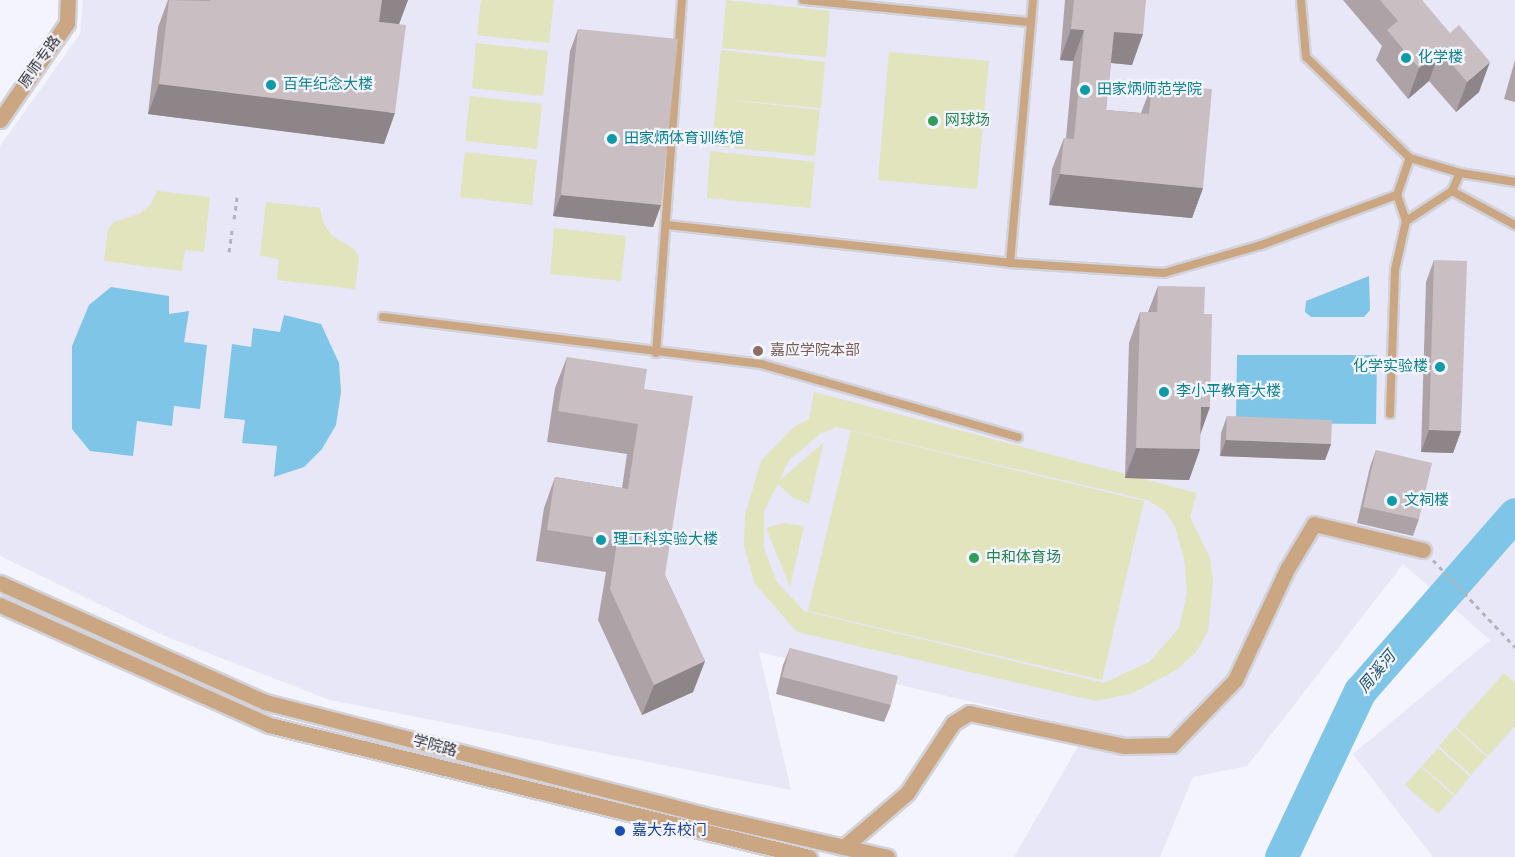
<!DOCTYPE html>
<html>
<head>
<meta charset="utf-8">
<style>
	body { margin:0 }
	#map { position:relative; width:1515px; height:857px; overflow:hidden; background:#f4f4fe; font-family:"Roboto Condensed","Noto Sans SC",sans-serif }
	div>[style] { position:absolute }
	.built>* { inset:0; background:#e7e7f8 }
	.green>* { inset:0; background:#e1e4bc }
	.water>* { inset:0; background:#7fc5e7 }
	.river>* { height:33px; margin:-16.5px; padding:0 16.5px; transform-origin:16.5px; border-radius:16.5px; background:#7fc5e7 }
	.path>* { height:3px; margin-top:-1.5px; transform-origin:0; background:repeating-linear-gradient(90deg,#b3b3bb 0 4.5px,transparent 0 9px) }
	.roads { filter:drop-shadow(2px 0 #d2d2da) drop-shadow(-2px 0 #d2d2da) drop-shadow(0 2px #d2d2da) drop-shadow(0 -2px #d2d2da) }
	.service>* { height:8px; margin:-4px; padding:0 4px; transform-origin:4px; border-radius:4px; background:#cba682 }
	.minor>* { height:15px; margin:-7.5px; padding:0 7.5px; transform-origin:7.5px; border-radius:7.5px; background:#cba682 }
	.tertiary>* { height:15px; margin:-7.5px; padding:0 7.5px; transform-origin:7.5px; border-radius:7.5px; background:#cba682 }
	.wall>* { inset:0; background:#ada3a7 }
	.shaded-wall>* { inset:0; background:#8d8588 }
	.building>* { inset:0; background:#c9bec2 }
	.dots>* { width:16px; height:16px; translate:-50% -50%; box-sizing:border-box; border:3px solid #f4f4fe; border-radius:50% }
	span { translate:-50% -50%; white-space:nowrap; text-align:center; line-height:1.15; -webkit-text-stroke:4.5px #f4f4fe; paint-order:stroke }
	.culture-label { font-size:15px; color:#0d838f }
	.left { translate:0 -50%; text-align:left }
	.right { translate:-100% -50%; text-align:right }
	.street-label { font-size:15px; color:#353538 }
	.leisure-label { font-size:15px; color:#27864d }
	.education-label { font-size:15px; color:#785e54 }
	.transit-label { font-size:15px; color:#164399 }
	.water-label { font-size:16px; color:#20576f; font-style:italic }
</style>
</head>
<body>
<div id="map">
	<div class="built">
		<div style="clip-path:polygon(83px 0,1515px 0,1515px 857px,1433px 857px,1353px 754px,1490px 640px,1403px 564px,1247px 766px,1193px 777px,1160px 857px,1014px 857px,1088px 729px,759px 652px,791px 790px,330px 700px,167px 637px,0 556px,0 146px,80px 34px)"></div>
	</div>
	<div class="green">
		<div style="clip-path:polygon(481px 0,554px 0,549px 43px,477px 35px)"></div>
		<div style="clip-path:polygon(726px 0,830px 11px,826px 57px,722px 48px)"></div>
		<div style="clip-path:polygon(476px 43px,548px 51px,543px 96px,472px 88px)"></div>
		<div style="clip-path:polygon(721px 50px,825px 62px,821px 108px,721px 99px,820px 110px,815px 156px,712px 146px)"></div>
		<div style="clip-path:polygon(889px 52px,989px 61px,977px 189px,878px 180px)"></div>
		<div style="clip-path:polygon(470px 96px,542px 104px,537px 149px,465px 141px)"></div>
		<div style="clip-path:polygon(710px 151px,815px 162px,810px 208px,707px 198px)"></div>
		<div style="clip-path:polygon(465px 152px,537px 160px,532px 205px,460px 197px)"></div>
		<div style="clip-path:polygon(157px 191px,210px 197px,204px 252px,185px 250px,182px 271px,104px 261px,108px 229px,114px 222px,139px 214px,151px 204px)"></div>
		<div style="clip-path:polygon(266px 202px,320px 208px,323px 222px,332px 236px,354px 249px,359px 257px,355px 289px,277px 280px,279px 259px,260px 256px)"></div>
		<div style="clip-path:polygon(554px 228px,626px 236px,621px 281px,550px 274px)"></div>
		<div style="clip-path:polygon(evenodd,814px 392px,1197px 493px,1190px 517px,1210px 558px,1213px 582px,1208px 631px,1197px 651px,1178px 669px,1133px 693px,1096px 701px,797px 632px,755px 584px,744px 546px,745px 515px,761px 461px,794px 427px,809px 419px,814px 392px,836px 427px,1148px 500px,1166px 512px,1175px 527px,1184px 559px,1187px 592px,1179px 628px,1149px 662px,1104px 683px,804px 611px,777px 582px,764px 549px,764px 512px,789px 460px,820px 434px,836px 427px)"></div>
		<div style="clip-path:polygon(851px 431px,1144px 501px,1102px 680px,808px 611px)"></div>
		<div style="clip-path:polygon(824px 442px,809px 504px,792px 497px,777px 483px)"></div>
		<div style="clip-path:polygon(783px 523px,804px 526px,790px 587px,766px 528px)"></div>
		<div style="clip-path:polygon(1504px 673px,1515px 683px,1515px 726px,1488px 756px,1456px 727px)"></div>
		<div style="clip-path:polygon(1455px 728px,1487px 757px,1471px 775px,1439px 746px)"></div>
		<div style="clip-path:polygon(1438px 748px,1470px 777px,1455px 795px,1422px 766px)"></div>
		<div style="clip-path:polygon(1421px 767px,1454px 796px,1438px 814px,1405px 785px)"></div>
	</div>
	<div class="water">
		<div style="clip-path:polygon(1369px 276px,1370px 310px,1364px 317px,1311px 317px,1305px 312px,1306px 301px)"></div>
		<div style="clip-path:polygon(111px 287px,169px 296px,169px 314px,189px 311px,184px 342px,207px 345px,200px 409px,174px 406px,172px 426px,137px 421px,133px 456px,90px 451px,72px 429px,72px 346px,89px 305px)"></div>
		<div style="clip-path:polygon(284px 315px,321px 324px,339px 363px,341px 392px,336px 425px,322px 449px,304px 467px,274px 477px,277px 446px,242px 443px,245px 420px,224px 418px,232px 344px,251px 347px,253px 328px,280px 332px)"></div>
		<div style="clip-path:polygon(1237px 355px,1377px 355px,1376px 424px,1236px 423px)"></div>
	</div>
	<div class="river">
		<div style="left:1281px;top:857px;width:184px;rotate:-64.6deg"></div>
		<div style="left:1360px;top:691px;width:235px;rotate:-48.8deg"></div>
	</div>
	<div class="path">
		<div style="left:234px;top:219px;width:22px;rotate:-82deg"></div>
		<div style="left:229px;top:252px;width:22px;rotate:-82deg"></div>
		<div style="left:1433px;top:560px;width:120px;rotate:46.7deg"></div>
	</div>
	<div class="roads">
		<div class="service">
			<div style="left:803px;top:0;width:227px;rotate:5.6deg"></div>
			<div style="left:1301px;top:0;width:57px;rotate:85deg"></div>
			<div style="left:1306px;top:57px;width:145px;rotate:44.2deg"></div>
			<div style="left:1460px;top:173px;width:20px;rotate:114deg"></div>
			<div style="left:1452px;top:191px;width:55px;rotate:146.9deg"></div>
			<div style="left:1406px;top:221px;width:28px;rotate:-109deg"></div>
			<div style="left:1397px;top:195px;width:39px;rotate:-71deg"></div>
			<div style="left:1410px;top:158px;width:52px;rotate:16.7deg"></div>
			<div style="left:1460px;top:173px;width:56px;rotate:9.3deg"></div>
			<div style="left:1452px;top:191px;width:72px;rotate:28.4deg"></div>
			<div style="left:667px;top:225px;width:345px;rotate:6.3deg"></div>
			<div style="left:1010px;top:263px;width:264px;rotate:-85deg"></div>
			<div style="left:1010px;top:263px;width:154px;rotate:3.7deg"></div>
			<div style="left:1164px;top:273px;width:101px;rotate:-16.1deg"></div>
			<div style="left:1261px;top:245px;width:145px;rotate:-20.2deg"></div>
			<div style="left:383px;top:317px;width:381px;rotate:7.1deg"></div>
			<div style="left:761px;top:364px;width:267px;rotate:15.9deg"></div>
			<div style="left:656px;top:353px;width:354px;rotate:-85.8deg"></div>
			<div style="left:1390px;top:414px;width:144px;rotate:-88deg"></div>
			<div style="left:1395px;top:270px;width:50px;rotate:-77.3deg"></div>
		</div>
		<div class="minor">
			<div style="left:0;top:120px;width:118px;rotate:-55.4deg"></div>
			<div style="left:67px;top:23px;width:23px;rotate:-88deg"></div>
			<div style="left:844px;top:847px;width:83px;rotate:-40.6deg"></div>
			<div style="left:907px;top:793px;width:84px;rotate:-56.7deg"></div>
			<div style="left:953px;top:723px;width:19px;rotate:-32deg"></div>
			<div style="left:969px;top:713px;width:158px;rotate:12deg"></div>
			<div style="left:1124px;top:746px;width:48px;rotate:-1.2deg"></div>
			<div style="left:1172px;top:745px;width:91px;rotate:-45.9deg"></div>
			<div style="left:1235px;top:680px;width:123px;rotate:-64.9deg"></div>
			<div style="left:1287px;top:569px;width:52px;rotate:-59deg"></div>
			<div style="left:1314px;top:524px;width:112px;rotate:13.4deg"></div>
		</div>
		<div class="tertiary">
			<div style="left:0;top:583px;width:290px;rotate:24.2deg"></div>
			<div style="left:265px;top:702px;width:453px;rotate:14.4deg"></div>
			<div style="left:704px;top:815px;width:188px;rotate:12.9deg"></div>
			<div style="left:0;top:605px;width:295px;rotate:24deg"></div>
			<div style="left:269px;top:725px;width:556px;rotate:13.74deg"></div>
		</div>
	</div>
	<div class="wall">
		<div style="clip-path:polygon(168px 0,408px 0,399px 24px,384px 144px,148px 114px,158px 27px)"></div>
		<div style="clip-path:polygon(1065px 0,1146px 0,1132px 65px,1111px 63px,1106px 110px,1141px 113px,1152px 84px,1203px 188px,1192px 218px,1049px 205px,1052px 169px,1064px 138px,1066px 138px,1073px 61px,1060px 60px)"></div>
		<div style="clip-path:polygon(1343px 0,1422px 0,1479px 92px,1456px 112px,1429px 81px,1408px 99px,1376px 60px,1382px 46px)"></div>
		<div style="clip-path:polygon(578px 29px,661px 205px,653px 227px,553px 216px,570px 51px)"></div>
		<div style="clip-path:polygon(1515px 60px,1515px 102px,1504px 99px)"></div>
		<div style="clip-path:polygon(1434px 260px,1461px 431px,1453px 453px,1421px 452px,1426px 282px)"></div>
		<div style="clip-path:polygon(1158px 286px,1200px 434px,1200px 449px,1189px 480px,1125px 478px,1129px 343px,1140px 312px,1148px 312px)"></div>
		<div style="clip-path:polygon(567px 357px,644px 389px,665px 575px,705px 661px,693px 692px,642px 715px,598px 620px,606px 572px,536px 561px,544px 508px,555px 477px,622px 488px,627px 454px,547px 442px,555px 388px)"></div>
		<div style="clip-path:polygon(1227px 416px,1331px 444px,1325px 460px,1220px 456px,1221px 433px)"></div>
		<div style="clip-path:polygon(1376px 450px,1419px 519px,1413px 536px,1357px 523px,1370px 467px)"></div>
		<div style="clip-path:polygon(790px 648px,891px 705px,884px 722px,776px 694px,783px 665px)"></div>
	</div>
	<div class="shaded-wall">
		<div style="clip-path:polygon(379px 0,408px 0,399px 24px,372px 21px)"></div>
		<div style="clip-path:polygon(1071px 29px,1084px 30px,1073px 61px,1060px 60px)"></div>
		<div style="clip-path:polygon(1114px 32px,1143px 34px,1132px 65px,1102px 62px)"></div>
		<div style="clip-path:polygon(1440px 50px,1429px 81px,1408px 99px,1419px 68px)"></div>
		<div style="clip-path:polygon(1490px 62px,1479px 92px,1456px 112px,1467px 82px)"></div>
		<div style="clip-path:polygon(159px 84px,395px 113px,384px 144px,148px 114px)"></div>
		<div style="clip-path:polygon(1060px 174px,1203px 188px,1192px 218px,1049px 205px)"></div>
		<div style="clip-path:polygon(561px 195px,661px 205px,653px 227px,553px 216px)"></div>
		<div style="clip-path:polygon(1201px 407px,1210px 407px,1199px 438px)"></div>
		<div style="clip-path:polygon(1429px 430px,1461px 431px,1453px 453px,1421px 452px)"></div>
		<div style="clip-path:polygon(1226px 440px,1331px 444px,1325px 460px,1220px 456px)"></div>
		<div style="clip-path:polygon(1136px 448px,1200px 449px,1189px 480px,1125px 478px)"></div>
		<div style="clip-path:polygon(705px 661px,693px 692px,642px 715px,654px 685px)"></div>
	</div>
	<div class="building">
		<div style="clip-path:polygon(169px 0,210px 1px,210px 0,382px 0,379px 22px,406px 25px,395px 113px,159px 84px)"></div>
		<div style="clip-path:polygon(1074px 0,1146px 0,1143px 34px,1114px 32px,1106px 110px,1149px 114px,1152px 84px,1212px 89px,1203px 188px,1060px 174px,1064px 138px,1074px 139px,1084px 30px,1071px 29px)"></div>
		<div style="clip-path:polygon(1380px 0,1422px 0,1450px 33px,1459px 25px,1490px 62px,1467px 82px,1440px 50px,1419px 68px,1387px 30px,1398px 21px)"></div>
		<div style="clip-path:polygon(578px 29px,678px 39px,661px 205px,561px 195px)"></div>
		<div style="clip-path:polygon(1434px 260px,1467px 261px,1461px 431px,1429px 430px)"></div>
		<div style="clip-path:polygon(1158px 286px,1205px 287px,1204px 314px,1212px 314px,1210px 407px,1201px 407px,1200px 449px,1136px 448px,1140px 312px,1157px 312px)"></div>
		<div style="clip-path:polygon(567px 357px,647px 369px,644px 389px,693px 396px,665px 575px,705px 661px,654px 685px,610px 589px,617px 541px,547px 530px,555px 477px,628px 489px,638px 424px,558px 411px)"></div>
		<div style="clip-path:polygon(1227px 416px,1332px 420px,1331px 444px,1226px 440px)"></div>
		<div style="clip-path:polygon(1376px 450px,1432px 463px,1419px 519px,1363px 507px)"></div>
		<div style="clip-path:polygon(790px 648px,898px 676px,891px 705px,782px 677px)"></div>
	</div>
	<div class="dots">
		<div style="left:1406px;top:58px;background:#0f9aa8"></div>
		<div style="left:271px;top:85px;background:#0f9aa8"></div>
		<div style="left:1085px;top:90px;background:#0f9aa8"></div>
		<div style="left:933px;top:121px;background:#2e9e5b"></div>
		<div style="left:612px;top:139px;background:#0f9aa8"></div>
		<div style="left:758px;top:351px;background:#8d6e63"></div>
		<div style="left:1440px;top:367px;background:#0f9aa8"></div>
		<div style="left:1164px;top:392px;background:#0f9aa8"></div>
		<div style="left:1392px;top:501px;background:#0f9aa8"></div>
		<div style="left:601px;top:540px;background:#0f9aa8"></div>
		<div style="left:974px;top:558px;background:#2e9e5b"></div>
		<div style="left:620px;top:831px;background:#1a4fb4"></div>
	</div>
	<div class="culture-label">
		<span class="left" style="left:1418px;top:58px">化学楼</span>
		<span class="left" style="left:283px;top:85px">百年纪念大楼</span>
		<span class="left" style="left:1097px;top:90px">田家炳师范学院</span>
		<span class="left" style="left:624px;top:139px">田家炳体育训练馆</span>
		<span class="right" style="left:1428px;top:367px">化学实验楼</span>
		<span class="left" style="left:1176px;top:392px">李小平教育大楼</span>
		<span class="left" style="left:1404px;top:501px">文祠楼</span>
		<span class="left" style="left:613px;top:540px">理工科实验大楼</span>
	</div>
	<div class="street-label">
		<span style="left:40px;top:62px;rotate:-55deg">原师专路</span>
		<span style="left:435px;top:746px;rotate:15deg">学院路</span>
	</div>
	<div class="leisure-label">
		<span class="left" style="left:945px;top:121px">网球场</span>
		<span class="left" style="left:986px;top:558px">中和体育场</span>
	</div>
	<div class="education-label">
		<span class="left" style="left:770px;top:351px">嘉应学院本部</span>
	</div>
	<div class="transit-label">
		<span class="left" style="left:632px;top:831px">嘉大东校门</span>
	</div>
	<div class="water-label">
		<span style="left:1377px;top:672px;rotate:-50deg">周溪河</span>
	</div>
</div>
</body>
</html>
